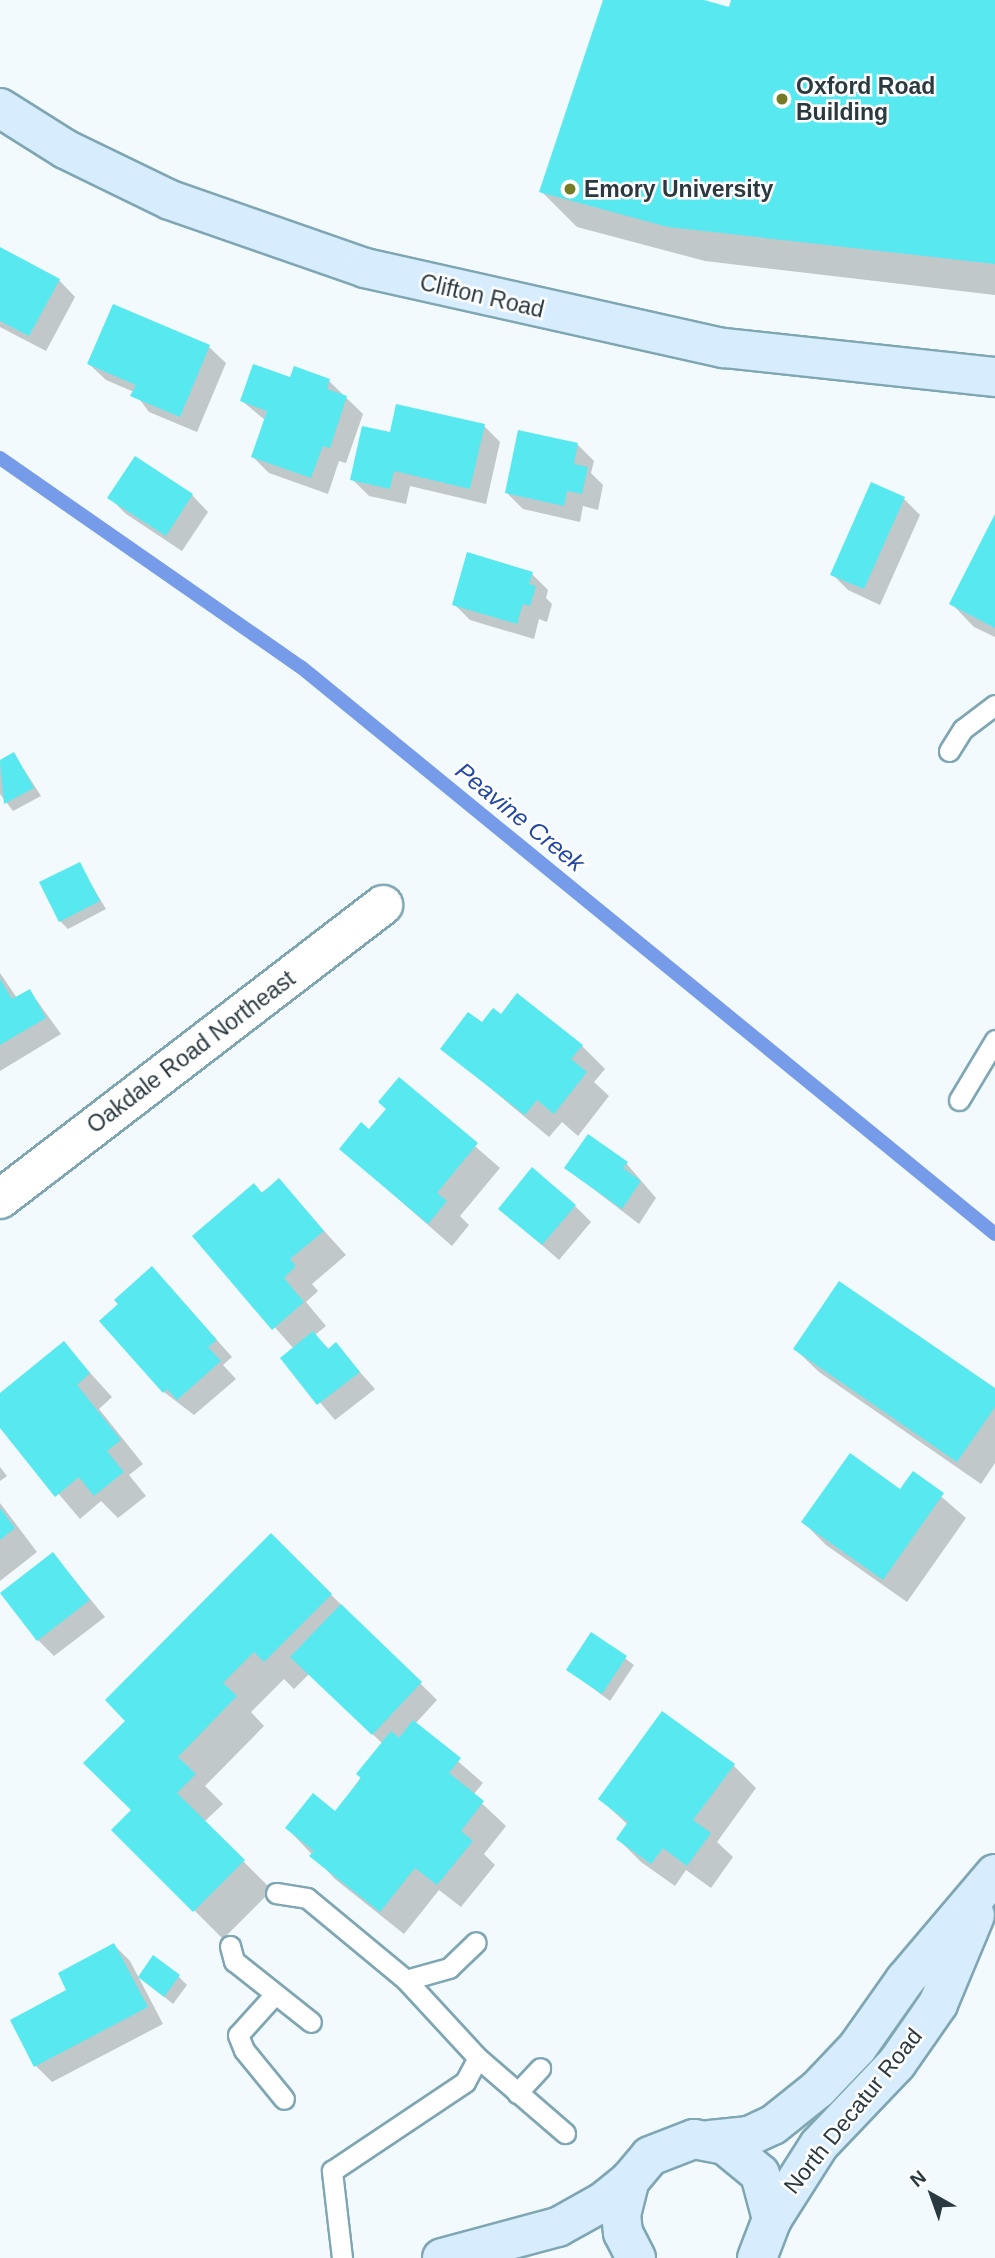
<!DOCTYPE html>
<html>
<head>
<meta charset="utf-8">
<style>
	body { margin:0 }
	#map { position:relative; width:995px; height:2258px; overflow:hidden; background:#f2fafd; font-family:Helvetica,sans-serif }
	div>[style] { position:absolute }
	.shadow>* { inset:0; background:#0003 }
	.stream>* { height:14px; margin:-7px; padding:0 7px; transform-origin:7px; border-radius:7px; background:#769be9 }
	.building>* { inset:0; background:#57e9ef }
	.roads { filter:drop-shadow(2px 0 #7fa6b3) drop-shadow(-2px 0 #7fa6b3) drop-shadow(0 2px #7fa6b3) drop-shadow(0 -2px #7fa6b3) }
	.service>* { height:19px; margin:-9.5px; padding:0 9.5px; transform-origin:9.5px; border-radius:9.5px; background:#fff }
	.minor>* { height:38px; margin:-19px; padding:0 19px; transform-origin:19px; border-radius:19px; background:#fff }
	.secondary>* { height:38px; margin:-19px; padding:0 19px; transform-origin:19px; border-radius:19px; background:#d7edfe }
	.dots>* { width:19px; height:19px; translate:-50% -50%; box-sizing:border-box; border:4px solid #fff; border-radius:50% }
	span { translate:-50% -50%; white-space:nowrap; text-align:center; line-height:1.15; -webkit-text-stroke:5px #fff; paint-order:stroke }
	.poi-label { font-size:23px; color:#2a3a40; font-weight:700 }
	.left { translate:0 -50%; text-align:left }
	.street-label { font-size:23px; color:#2a3a40 }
	.water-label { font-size:24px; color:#2348a2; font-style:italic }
	.north { position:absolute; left:897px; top:2160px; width:70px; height:70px; -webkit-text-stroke:5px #fff; paint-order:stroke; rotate:320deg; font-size:19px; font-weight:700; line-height:28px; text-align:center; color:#2a3a40 }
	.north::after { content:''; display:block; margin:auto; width:24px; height:32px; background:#2a3a40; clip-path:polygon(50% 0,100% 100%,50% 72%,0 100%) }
</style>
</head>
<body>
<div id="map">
	<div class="shadow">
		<div style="clip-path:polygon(605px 0,697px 0,730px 9px,733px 0,995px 0,995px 295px,705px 261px,577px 227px,541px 191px)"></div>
		<div style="clip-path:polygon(0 249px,59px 280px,75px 297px,46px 351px,0 327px)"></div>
		<div style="clip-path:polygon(114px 306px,209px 347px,226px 363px,197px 432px,149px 412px,134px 392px,106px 380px,89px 364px)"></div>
		<div style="clip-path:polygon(291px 379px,329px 381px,363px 414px,346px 463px,339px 461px,328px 494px,269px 473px,253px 457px,265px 420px,242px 401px)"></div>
		<div style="clip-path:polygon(484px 426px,500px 442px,486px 504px,410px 486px,406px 504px,369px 496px,352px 479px,391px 434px)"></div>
		<div style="clip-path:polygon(578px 445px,594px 461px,591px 473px,603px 485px,598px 510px,583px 506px,580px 522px,523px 509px,507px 493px)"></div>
		<div style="clip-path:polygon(192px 495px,208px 512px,182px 551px,126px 514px,110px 498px)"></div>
		<div style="clip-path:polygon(904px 499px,920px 515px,880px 605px,848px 590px,832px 574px)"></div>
		<div style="clip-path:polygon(995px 518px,995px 637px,974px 627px,951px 603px)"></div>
		<div style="clip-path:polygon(532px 574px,548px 590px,546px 598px,552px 604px,547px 622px,539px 619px,534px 639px,470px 620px,454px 604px)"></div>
		<div style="clip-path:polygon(14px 754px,41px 796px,13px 811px,0 794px,0 762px)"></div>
		<div style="clip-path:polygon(79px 864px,106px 909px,68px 929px,60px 921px)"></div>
		<div style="clip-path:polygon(0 973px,17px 998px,30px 991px,61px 1034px,0 1071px)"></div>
		<div style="clip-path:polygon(501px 1016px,582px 1046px,605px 1069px,594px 1082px,609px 1096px,578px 1136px,562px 1122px,549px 1137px,442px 1048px)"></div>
		<div style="clip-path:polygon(399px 1080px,500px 1168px,460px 1216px,469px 1225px,452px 1246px,341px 1149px,370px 1132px,388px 1110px)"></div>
		<div style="clip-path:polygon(626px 1163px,656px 1198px,639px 1224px,566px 1168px)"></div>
		<div style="clip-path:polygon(279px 1181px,346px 1255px,312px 1284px,318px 1291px,306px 1302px,326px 1326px,315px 1335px,330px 1350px,336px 1345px,375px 1389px,335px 1420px,282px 1358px,294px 1349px,194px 1236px)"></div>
		<div style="clip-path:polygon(575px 1206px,591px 1222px,559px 1260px,502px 1210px)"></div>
		<div style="clip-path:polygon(168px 1285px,232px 1357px,223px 1365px,236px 1379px,194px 1415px,164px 1392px,101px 1321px)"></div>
		<div style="clip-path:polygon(64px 1344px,112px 1397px,99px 1409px,143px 1464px,129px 1475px,146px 1496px,118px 1518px,101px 1501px,80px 1519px,0 1425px,0 1395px)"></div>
		<div style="clip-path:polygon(795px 1349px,995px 1390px,995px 1463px,981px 1484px,819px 1372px)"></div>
		<div style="clip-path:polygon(0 1467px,7px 1476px,0 1481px)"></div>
		<div style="clip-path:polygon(914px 1473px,966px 1518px,907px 1602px,826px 1545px,803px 1522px,901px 1491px)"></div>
		<div style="clip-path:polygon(0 1503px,37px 1552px,0 1581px)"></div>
		<div style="clip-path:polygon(271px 1535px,437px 1700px,415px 1724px,483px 1783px,473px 1795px,506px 1826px,484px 1854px,495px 1865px,461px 1907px,439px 1890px,404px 1934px,335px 1879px,287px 1828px,336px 1814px,383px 1744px,309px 1674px,294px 1689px,284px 1679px,251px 1712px,264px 1726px,205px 1786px,223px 1804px,204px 1822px,272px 1890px,223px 1939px,114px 1830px,134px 1810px,128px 1721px)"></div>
		<div style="clip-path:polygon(53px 1554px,105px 1617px,54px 1656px,38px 1640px)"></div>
		<div style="clip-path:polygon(592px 1634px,634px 1665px,610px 1701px,568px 1670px)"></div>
		<div style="clip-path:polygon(733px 1765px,756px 1788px,717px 1842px,733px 1857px,711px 1888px,686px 1870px,675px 1886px,641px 1862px,618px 1839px,628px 1825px,600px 1799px)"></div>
		<div style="clip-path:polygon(114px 1945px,130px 1961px,163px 2024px,52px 2082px,36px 2066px,68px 1991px)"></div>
		<div style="clip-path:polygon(140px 1977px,179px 1977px,187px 1985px,173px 2004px)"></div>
	</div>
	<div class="stream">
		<div style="left:0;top:458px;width:366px;rotate:34.8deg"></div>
		<div style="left:301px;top:667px;width:896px;rotate:39.25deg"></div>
	</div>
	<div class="building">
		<div style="clip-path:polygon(603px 0,704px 0,729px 7px,731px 0,995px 0,995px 264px,668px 227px,539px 192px)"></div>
		<div style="clip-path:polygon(0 247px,60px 279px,29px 336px,0 321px)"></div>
		<div style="clip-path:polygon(113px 304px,210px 345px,180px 417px,130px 396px,136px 385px,87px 364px)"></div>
		<div style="clip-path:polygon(253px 364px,290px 377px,294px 366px,330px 379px,327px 389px,347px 396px,330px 448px,323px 446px,311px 478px,251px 457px,267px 411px,240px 401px)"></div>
		<div style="clip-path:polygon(396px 404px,485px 424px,470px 489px,394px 471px,390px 489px,350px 480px,362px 426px,390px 432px)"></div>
		<div style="clip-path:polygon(518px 430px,578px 443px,574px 464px,588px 467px,582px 494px,567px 491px,564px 506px,505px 493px)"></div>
		<div style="clip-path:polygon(135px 456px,193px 494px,166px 536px,107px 498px)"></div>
		<div style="clip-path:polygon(871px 482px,905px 497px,864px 589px,830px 575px)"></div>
		<div style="clip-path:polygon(995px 514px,995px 628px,949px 604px)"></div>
		<div style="clip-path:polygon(467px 552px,533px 572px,529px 584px,536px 586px,530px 606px,523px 604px,517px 624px,452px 605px)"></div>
		<div style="clip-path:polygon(14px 752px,34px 788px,4px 804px,0 760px)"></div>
		<div style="clip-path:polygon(80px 862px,100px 901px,59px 922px,39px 882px)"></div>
		<div style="clip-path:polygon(0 979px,12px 999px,30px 989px,46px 1018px,0 1045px)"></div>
		<div style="clip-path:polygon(517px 993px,583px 1045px,571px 1059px,587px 1072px,554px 1114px,537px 1100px,525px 1115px,440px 1049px,468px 1012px,482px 1022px,493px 1008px,501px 1014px)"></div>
		<div style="clip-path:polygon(399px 1077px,478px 1143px,437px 1193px,447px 1201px,428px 1224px,339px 1149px,361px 1122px,369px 1129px,386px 1109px,378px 1102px)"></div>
		<div style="clip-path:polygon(588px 1134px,628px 1162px,623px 1168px,641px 1181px,622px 1209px,564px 1168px)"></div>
		<div style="clip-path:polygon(532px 1167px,576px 1205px,542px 1245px,498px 1209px)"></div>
		<div style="clip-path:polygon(279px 1178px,324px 1231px,290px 1259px,296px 1266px,284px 1278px,304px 1302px,272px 1330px,192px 1236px,254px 1183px,262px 1193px)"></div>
		<div style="clip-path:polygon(152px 1266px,217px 1340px,208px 1347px,221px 1361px,177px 1400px,167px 1389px,163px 1393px,99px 1321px,118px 1304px,114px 1300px)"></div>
		<div style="clip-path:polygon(839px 1281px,995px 1388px,995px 1407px,957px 1462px,793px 1349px)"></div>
		<div style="clip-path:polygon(313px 1331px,328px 1349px,336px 1342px,360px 1372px,317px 1405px,280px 1358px)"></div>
		<div style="clip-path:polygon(64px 1341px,90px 1373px,77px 1385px,121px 1440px,107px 1451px,124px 1472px,94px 1496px,79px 1477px,55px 1497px,0 1428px,0 1393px)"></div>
		<div style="clip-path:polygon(850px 1453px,900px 1489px,913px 1471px,944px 1493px,883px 1580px,801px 1522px)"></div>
		<div style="clip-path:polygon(0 1508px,15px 1528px,0 1540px)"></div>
		<div style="clip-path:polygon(271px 1533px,332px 1594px,264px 1662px,254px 1652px,223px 1683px,237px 1696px,178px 1757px,196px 1774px,177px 1793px,245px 1860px,193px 1912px,111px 1830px,131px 1810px,83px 1763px,125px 1721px,105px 1700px)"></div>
		<div style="clip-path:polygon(53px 1552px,90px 1600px,37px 1641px,0 1593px)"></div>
		<div style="clip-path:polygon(341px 1604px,422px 1682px,372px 1735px,290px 1657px)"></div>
		<div style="clip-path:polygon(591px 1632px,627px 1656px,602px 1694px,566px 1670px)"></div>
		<div style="clip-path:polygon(662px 1711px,735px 1764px,693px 1820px,711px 1833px,687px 1866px,663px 1848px,651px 1864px,616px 1839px,628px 1822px,598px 1799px)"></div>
		<div style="clip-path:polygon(413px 1720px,461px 1758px,449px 1773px,484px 1801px,461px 1831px,473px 1841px,437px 1885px,415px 1868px,380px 1912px,309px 1856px,314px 1851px,285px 1828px,313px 1793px,335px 1811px,361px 1778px,356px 1774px,391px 1731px,399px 1738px)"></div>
		<div style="clip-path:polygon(114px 1943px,148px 2007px,34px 2067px,10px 2020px,66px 1990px,58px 1973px)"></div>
		<div style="clip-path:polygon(153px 1955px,180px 1975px,164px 1997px,138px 1977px)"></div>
	</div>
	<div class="roads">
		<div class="service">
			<div style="left:949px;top:751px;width:26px;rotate:-58deg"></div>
			<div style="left:963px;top:729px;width:40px;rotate:-37deg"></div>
			<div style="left:959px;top:1100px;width:70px;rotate:-59deg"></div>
			<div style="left:276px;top:1893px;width:31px;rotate:9deg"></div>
			<div style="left:307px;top:1898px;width:129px;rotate:39.6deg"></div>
			<div style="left:406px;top:1980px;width:106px;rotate:47.3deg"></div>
			<div style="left:478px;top:2058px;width:115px;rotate:40.8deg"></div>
			<div style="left:230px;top:1946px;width:16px;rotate:75deg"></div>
			<div style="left:234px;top:1961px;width:98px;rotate:38.4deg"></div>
			<div style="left:406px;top:1980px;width:45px;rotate:-15.6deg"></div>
			<div style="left:449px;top:1968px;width:37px;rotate:-44deg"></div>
			<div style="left:275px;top:1994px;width:55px;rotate:132.1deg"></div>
			<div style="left:238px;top:2035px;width:16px;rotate:68deg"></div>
			<div style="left:244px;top:2050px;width:63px;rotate:50.8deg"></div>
			<div style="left:517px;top:2093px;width:34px;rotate:-47deg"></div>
			<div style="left:342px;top:2258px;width:88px;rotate:-96.6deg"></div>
			<div style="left:332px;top:2171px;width:160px;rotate:-33.8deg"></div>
			<div style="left:465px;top:2082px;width:27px;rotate:-62deg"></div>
		</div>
		<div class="minor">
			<div style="left:0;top:1199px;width:483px;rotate:-37.5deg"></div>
		</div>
		<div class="secondary">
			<div style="left:0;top:108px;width:77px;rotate:32.2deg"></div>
			<div style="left:65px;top:149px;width:117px;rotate:25.9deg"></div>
			<div style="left:170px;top:200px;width:207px;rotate:19.2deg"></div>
			<div style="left:365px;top:268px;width:368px;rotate:12.6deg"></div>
			<div style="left:724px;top:348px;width:273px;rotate:6.1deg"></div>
			<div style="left:710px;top:2140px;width:39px;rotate:-6deg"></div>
			<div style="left:749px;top:2136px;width:26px;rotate:-25deg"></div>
			<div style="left:773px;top:2125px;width:58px;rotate:-38.7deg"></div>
			<div style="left:818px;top:2089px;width:57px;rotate:-46.4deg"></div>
			<div style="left:857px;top:2048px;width:83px;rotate:-54.8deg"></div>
			<div style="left:905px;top:1980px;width:139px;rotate:-49.7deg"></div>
			<div style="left:772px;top:2219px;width:88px;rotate:-57.6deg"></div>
			<div style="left:819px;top:2145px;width:113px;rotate:-46.4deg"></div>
			<div style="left:897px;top:2063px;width:72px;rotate:-55.2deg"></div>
			<div style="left:938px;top:2004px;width:96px;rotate:-67.4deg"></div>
			<div style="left:442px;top:2258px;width:120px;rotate:-15deg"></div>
			<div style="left:558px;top:2227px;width:51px;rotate:-29.1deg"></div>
			<div style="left:603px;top:2202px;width:35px;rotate:-39deg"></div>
			<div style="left:636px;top:2258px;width:28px;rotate:-117deg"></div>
			<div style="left:623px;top:2233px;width:18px;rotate:-96deg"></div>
			<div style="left:621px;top:2215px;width:36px;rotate:-76deg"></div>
			<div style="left:630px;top:2180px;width:31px;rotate:-50deg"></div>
			<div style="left:650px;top:2156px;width:47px;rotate:-21.1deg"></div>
			<div style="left:694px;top:2139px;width:32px;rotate:11deg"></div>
			<div style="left:725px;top:2145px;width:45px;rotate:39.6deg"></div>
			<div style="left:760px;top:2174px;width:47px;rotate:75.1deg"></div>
			<div style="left:772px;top:2219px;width:42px;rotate:111deg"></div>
		</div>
	</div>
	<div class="dots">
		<div style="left:782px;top:99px;background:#757b25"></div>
		<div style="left:570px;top:189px;background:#757b25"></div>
	</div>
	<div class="poi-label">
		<span class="left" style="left:796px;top:99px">Oxford Road<br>Building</span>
		<span class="left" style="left:584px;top:189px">Emory University</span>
	</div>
	<div class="street-label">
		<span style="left:482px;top:296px;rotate:13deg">Clifton Road</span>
		<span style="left:191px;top:1052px;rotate:-37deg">Oakdale Road Northeast</span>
		<span style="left:853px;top:2111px;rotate:-51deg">North Decatur Road</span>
	</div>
	<div class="water-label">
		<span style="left:520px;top:817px;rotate:39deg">Peavine Creek</span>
	</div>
	<div class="north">N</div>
</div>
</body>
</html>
